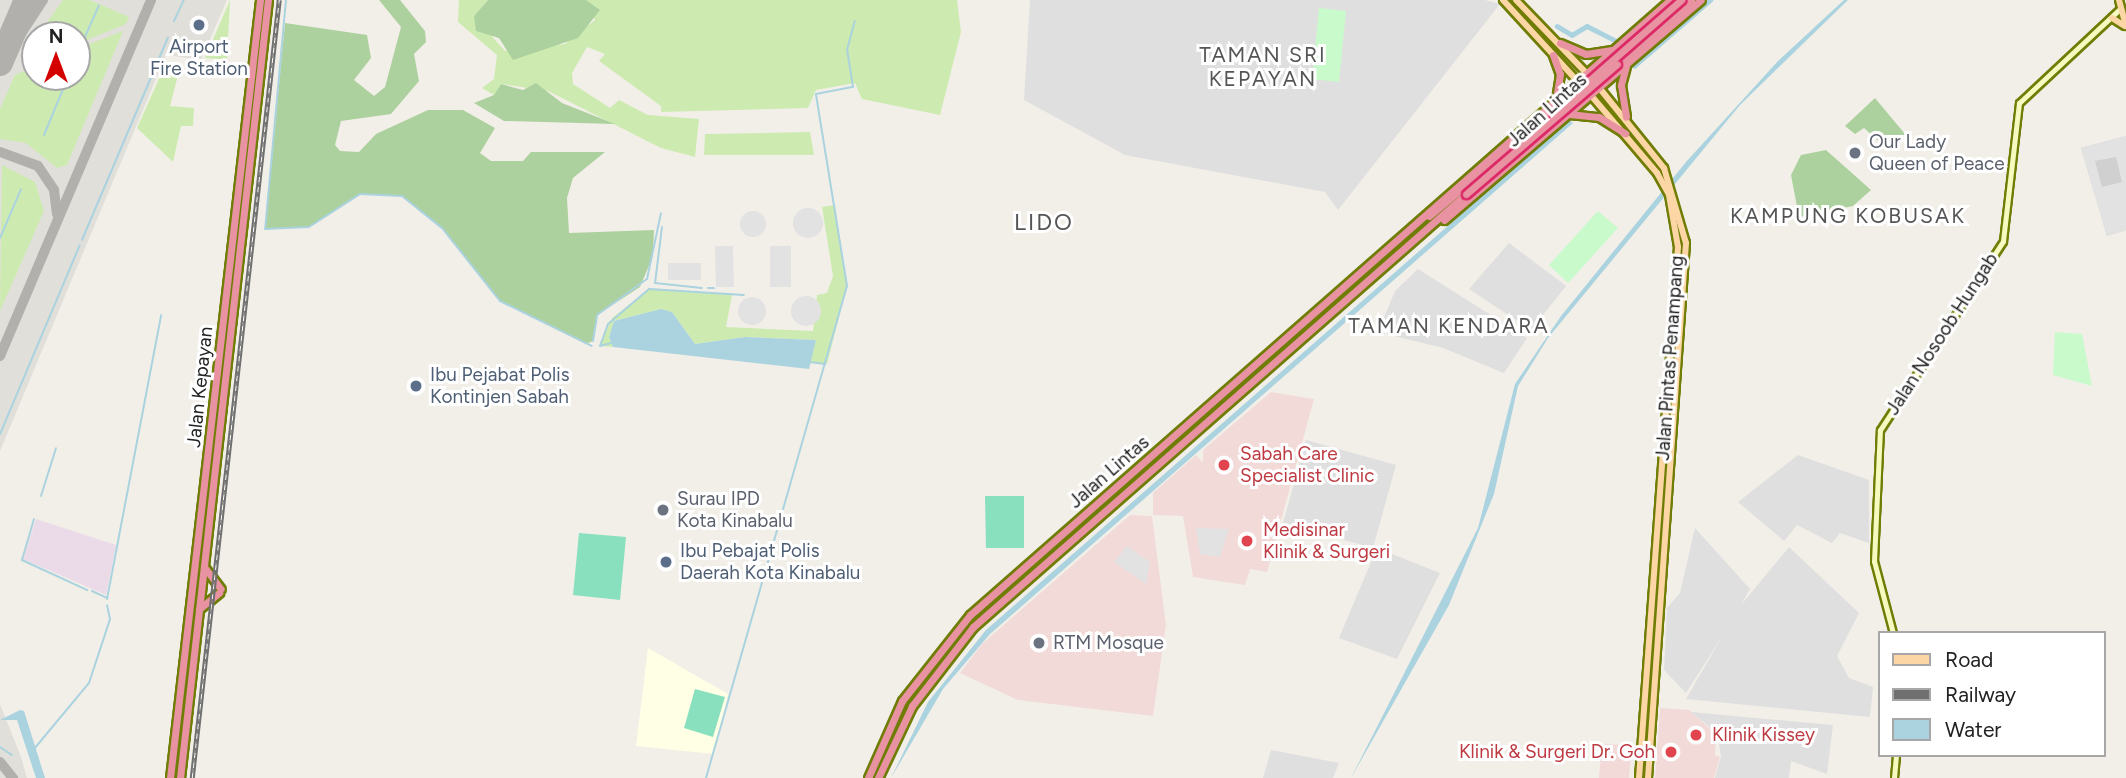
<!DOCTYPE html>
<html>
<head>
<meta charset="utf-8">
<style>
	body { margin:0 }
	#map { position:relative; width:2126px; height:778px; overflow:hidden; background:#f2efe9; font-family:Figtree,sans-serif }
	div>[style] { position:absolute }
	.residential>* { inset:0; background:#e0dfdf }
	.commercial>* { inset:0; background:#f2dad9 }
	.industrial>* { inset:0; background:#ebdbe8 }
	.education>* { inset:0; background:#ffffe5 }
	.religious>* { inset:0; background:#d0d0d0 }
	.airport>* { inset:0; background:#e1dfda }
	.grass>* { inset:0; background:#cdebb0 }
	.forest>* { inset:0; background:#add19e }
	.park>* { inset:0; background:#c8facc }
	.pitch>* { inset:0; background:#88e0be }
	.parking>* { inset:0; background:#e2e2e2 }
	.round { border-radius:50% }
	.water>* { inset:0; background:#aad3df }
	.stream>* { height:2px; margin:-1px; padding:0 1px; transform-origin:1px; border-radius:1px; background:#aad3df }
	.canal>* { height:4.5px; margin:-2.25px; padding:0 2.25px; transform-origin:2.25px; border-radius:2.25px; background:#aad3df }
	.taxiway>* { height:10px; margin:-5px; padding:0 5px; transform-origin:5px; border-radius:5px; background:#b1b0ac }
	.runway>* { height:26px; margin:-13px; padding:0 13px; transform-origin:13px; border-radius:13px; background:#b1b0ac }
	.roads { filter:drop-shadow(2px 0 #707d05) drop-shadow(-2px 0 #707d05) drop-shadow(0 2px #707d05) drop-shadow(0 -2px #707d05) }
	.secondary>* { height:5px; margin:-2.5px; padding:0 2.5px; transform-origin:2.5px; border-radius:2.5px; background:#f7fabf }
	.primary>* { height:6px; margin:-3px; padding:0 3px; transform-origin:3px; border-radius:3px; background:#fcd6a4 }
	.highway>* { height:7px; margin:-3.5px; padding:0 3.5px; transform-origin:3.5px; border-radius:3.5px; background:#e892a2 }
	.rail>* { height:4.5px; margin-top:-2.25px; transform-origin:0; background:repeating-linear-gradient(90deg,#fff 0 5px,#707070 0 10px); box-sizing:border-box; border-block:2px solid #707070 }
	.bridges { filter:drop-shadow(2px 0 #dc2a67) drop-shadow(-2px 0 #dc2a67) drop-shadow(0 2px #dc2a67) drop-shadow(0 -2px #dc2a67) }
	.highway-bridge>* { height:7px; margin:-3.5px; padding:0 3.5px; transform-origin:3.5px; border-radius:3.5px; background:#e892a2 }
	.dots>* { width:19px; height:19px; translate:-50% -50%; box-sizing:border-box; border:4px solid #fff; border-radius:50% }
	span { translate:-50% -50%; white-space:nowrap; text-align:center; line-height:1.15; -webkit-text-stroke:6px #fff; paint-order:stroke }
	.service-label { font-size:19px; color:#4e5e75 }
	.left { translate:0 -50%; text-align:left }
	.street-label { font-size:19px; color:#222 }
	.worship-label { font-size:19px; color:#5b616d }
	.health-label { font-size:19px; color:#be3a42 }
	.right { translate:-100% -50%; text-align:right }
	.neighbourhood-label { font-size:21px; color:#555; letter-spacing:2px }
	.quarter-label { font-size:23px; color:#555; letter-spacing:2px }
	.legend { position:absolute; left:1878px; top:631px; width:228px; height:126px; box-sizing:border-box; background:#fff; border:2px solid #a7a7a7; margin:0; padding:9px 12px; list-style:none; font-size:21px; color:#222 }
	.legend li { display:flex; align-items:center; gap:14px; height:35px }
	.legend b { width:35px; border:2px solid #a7a7a7 }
	.north { position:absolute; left:21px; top:21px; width:70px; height:70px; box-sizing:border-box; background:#fff; border:2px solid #a7a7a7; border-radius:50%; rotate:0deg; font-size:19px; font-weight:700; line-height:28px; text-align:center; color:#222 }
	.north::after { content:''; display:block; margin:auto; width:24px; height:32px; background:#d40000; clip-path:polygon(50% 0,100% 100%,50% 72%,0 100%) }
</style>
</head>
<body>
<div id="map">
	<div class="residential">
		<div style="clip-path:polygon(1030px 0,1485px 0,1500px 4px,1338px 210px,1325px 192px,1125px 155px,1024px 100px)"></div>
		<div style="clip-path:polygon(1509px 243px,1566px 286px,1531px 330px,1469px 289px)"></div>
		<div style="clip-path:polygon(1418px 269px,1527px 338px,1504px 373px,1443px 348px,1378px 332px,1395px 291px)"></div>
		<div style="clip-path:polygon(1306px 440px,1396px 465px,1373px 548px,1283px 523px)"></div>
		<div style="clip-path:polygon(1798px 455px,1869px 480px,1869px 543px,1840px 533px,1832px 543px,1797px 525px,1784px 541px,1738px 502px)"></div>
		<div style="clip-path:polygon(1695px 528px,1750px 589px,1741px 605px,1789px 547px,1859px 613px,1837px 656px,1849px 678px,1873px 687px,1870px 717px,1686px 699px,1723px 635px,1686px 693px,1664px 670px,1667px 608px,1680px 593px)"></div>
		<div style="clip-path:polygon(1377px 548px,1440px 573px,1397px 659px,1339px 638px)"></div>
		<div style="clip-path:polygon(1691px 712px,1833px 725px,1827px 774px,1791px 761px,1789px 778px,1715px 778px,1721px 756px,1717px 733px)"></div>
		<div style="clip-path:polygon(1271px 750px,1339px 763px,1333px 778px,1263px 778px)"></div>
	</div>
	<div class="commercial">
		<div style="clip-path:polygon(1271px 392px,1314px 399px,1267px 572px,1250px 569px,1245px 585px,1193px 577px,1183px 516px,1153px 515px,1153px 493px,1196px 455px,1203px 463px,1203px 450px)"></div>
		<div style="clip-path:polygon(1130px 515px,1152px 516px,1166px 625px,1153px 716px,1018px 700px,960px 673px,982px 644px)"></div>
		<div style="clip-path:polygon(1660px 708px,1689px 710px,1716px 734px,1715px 755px,1720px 757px,1714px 778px,1655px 778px)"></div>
		<div style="clip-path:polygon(1602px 744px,1632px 745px,1629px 778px,1599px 778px)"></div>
	</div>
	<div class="industrial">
		<div style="clip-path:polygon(36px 519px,116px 545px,106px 595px,23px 559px)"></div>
	</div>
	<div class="education">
		<div style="clip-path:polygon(648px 648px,728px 694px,714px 754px,636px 746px)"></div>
	</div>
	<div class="religious">
		<div style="clip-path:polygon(2126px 136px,2126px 230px,2107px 236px,2081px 148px)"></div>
	</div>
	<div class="airport">
		<div style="clip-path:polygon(evenodd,0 0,227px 0,201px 60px,166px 55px,0 451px,0 0,35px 35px,77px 35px,77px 77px,35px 77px,35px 35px)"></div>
		<div style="clip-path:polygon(0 704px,21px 757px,27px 778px,0 778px)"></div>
	</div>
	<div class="grass">
		<div style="clip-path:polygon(63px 0,90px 0,129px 17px,126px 24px,77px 44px,77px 35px,38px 35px)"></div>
		<div style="clip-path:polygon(230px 0,227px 60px,205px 58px)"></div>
		<div style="clip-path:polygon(459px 0,488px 0,474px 16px,505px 51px,565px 44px,595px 20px,586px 0,957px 0,961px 32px,940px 115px,862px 99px,855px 83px,816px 90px,808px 108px,661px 112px,661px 106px,599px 61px,605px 54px,587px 47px,572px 73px,573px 84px,610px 108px,619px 100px,648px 115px,699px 119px,695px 157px,661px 148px,548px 91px,501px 84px,494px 95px,482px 88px,494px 79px,497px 55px,458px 22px)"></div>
		<div style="clip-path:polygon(123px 31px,67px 165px,57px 168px,26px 143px,0 139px,0 109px,15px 75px,35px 66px,35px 77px,77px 77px,77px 49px)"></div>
		<div style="clip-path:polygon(161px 74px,178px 75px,170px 106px,194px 108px,193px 126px,181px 126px,173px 162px,137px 128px)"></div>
		<div style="clip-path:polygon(810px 132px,814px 155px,704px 155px,705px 134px)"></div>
		<div style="clip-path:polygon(2px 165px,35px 182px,44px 211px,0 311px)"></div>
		<div style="clip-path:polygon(835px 205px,847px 286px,827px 364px,810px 362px,816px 340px,745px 337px,695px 344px,672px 312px,661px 309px,614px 321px,609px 337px,613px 347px,600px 346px,612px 318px,649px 289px,732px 295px,726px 327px,813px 331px,817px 295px,827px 293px,833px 276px,822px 207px)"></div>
	</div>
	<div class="forest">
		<div style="clip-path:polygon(379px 0,400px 0,425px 31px,426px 42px,414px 54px,419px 81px,391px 114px,341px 121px,335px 145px,340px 151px,359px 152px,376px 134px,428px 110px,463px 110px,495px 128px,480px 153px,491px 161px,523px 161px,531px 152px,605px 152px,573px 178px,567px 198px,569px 233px,654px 230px,653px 256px,640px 287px,597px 315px,593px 341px,586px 344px,500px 301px,442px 228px,402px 196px,360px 194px,309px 227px,265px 229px,285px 23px,367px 35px,371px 58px,354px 80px,374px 96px,385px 87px,401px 27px)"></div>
		<div style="clip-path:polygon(488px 0,586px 0,600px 10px,578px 38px,513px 60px,499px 38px,476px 31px,474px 16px)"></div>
		<div style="clip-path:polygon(536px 83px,562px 103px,615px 124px,504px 121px,474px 103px,494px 95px,501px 84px,523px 90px)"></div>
		<div style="clip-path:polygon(1875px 98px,1905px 134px,1886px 148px,1864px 128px,1855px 134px,1845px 126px)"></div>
		<div style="clip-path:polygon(1826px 150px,1871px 190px,1853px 206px,1799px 217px,1791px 175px,1801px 155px)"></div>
	</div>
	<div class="park">
		<div style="clip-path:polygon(1319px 8px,1346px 11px,1339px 82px,1312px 79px)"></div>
		<div style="clip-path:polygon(1598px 211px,1618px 228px,1568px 283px,1549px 265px)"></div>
		<div style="clip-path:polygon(2055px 332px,2082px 334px,2092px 386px,2053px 375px)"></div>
	</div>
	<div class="pitch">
		<div style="clip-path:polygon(985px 496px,1024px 496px,1024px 548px,986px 548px)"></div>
		<div style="clip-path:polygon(579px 533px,626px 537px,620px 600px,573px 595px)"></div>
		<div style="clip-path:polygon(695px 689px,725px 697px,713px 737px,684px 728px)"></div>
	</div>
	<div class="parking">
		<div style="clip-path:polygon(evenodd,2126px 136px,2126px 230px,2107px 236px,2081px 148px,2126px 136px,2116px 157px,2122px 182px,2102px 187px,2095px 161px,2116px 157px)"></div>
		<div class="round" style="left:793px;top:208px;width:30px;height:30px"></div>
		<div class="round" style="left:740px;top:211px;width:26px;height:26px"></div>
		<div style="clip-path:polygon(715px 246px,733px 246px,734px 287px,716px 287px)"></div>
		<div style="clip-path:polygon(770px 246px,791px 246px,791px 287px,770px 287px)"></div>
		<div style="clip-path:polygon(668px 263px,701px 263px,701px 280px,668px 280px)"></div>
		<div class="round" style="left:791px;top:296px;width:30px;height:30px"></div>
		<div class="round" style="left:738px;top:297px;width:28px;height:28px"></div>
		<div style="clip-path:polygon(1196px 528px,1229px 529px,1220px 557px,1200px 554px)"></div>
		<div style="clip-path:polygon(1127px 546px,1150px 562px,1146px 584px,1114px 562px)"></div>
	</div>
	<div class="water">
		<div style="clip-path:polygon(1844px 0,1848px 0,1740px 105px,1548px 338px,1518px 386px,1494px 494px,1449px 605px,1351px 778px,1478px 528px,1515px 384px,1561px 316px,1686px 162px,1778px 61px)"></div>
		<div style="clip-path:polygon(1569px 120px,1573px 123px,990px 634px,943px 689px,891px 778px,928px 702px,986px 630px)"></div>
		<div style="clip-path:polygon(661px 309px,672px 312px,695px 344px,745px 337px,816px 340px,809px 369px,613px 347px,609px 337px,614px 321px)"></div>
		<div style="clip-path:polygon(20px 710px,24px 711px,45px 778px,36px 778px,17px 720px,0 720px)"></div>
	</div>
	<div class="stream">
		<div style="left:286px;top:0;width:230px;rotate:95.2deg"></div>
		<div style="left:265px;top:229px;width:44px;rotate:-2.6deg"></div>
		<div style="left:309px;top:227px;width:61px;rotate:-32.9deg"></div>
		<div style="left:360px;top:194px;width:42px;rotate:2.7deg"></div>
		<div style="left:402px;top:196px;width:51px;rotate:38.7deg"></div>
		<div style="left:442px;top:228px;width:93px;rotate:51.5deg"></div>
		<div style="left:500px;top:301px;width:102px;rotate:26.1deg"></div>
		<div style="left:174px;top:21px;width:23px;rotate:-65deg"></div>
		<div style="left:84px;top:39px;width:37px;rotate:-66deg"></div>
		<div style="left:77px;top:57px;width:9px;rotate:-69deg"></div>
		<div style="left:44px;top:135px;width:63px;rotate:-67.5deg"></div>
		<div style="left:662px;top:227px;width:56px;rotate:97.1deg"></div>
		<div style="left:655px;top:283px;width:47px;rotate:6.1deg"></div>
		<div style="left:0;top:238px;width:53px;rotate:-66.8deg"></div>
		<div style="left:82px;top:240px;width:220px;rotate:-67deg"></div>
		<div style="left:708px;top:288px;width:6px"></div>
		<div style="left:593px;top:341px;width:26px;rotate:-81deg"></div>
		<div style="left:597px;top:315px;width:62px;rotate:-35.8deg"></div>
		<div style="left:647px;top:279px;width:67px;rotate:-78deg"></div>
		<div style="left:611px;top:343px;width:11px;rotate:165deg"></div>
		<div style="left:600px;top:346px;width:23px;rotate:-70deg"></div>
		<div style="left:608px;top:324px;width:54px;rotate:-40.5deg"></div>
		<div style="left:649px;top:289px;width:95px;rotate:3.6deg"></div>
		<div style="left:810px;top:362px;width:15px;rotate:8deg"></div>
		<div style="left:0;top:434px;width:205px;rotate:-67.1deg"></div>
		<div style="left:41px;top:496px;width:50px;rotate:-72.6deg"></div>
		<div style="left:34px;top:519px;width:43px;rotate:106.3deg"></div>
		<div style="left:22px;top:560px;width:72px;rotate:24.8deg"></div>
		<div style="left:92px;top:591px;width:17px;rotate:25deg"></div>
		<div style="left:107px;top:599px;width:289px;rotate:-79.2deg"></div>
		<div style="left:0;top:747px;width:14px;rotate:34deg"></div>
		<div style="left:34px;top:749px;width:86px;rotate:-50.2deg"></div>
		<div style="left:89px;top:683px;width:67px;rotate:-71.8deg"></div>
		<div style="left:110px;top:619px;width:14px;rotate:-102deg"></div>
		<div style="left:706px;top:778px;width:512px;rotate:-74.01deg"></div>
		<div style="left:847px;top:286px;width:194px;rotate:-99.2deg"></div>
		<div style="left:816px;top:94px;width:38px;rotate:-11deg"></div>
		<div style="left:853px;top:87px;width:37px;rotate:-99deg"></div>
		<div style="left:847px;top:50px;width:30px;rotate:-75deg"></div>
	</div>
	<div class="canal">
		<div style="left:1557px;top:26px;width:17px;rotate:31deg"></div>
		<div style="left:1572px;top:35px;width:17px;rotate:-31deg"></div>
		<div style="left:1587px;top:26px;width:34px;rotate:27deg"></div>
		<div style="left:1634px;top:66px;width:101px;rotate:-41deg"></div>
	</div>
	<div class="taxiway">
		<div style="left:9px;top:42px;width:43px;rotate:-77.9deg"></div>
		<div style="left:0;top:66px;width:79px;rotate:-56.9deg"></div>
		<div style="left:0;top:152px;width:40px;rotate:20.2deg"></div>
		<div style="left:38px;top:166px;width:29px;rotate:56deg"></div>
		<div style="left:54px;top:190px;width:24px;rotate:83deg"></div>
		<div style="left:0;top:356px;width:387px;rotate:-67deg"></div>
		<div style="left:0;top:762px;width:21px;rotate:51deg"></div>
	</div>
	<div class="runway">
		<div style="left:0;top:63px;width:69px;rotate:-66.8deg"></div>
	</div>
	<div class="roads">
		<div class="secondary">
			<div style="left:1893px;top:633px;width:74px;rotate:-104.8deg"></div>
			<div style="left:1874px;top:561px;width:131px;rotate:-87.4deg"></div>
			<div style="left:1880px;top:430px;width:225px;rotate:-56.9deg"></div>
			<div style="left:2003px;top:241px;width:139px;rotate:-83.4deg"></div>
			<div style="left:2019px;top:103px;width:139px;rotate:-43deg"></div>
			<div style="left:1894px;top:778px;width:23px;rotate:-85deg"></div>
		</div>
		<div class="primary">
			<div style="left:1503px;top:0;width:113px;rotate:47.5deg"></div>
			<div style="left:1516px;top:0;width:107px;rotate:46.1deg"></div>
			<div style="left:2119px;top:0;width:27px;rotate:75deg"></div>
			<div style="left:2112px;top:18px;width:15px;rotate:32deg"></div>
			<div style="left:1597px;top:85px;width:107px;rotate:51.1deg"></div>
			<div style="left:1664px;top:168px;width:78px;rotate:73.7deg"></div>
			<div style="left:1686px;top:243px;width:536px;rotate:94.06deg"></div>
			<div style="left:1589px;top:93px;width:105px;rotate:49.6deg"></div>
			<div style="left:1657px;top:173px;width:25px;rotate:61deg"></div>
			<div style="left:1669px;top:195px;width:53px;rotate:80.2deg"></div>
			<div style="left:1678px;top:247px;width:532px;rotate:94.2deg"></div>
		</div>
		<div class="highway">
			<div style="left:1560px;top:43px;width:28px;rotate:23deg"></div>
			<div style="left:1586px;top:54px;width:26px;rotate:-9deg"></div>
			<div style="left:1553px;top:55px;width:20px;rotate:70deg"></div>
			<div style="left:1560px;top:74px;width:25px;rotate:99deg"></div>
			<div style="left:1617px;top:64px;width:98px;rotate:-40.9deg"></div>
			<div style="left:1626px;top:66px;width:20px;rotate:105deg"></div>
			<div style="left:1621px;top:85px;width:32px;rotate:81deg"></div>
			<div style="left:1569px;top:114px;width:30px;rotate:6deg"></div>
			<div style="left:1599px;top:117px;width:31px;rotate:32deg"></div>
			<div style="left:1429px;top:216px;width:192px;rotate:-40.1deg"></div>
			<div style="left:1444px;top:220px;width:338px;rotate:-40.6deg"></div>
			<div style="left:205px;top:568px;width:26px;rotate:53deg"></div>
			<div style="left:199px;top:609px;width:26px;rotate:-39deg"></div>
			<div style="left:170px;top:778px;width:783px;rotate:-83.4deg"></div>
			<div style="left:180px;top:778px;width:783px;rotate:-83.55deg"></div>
			<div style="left:868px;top:778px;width:84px;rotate:-66.2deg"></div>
			<div style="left:902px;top:701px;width:110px;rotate:-51.7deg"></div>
			<div style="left:970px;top:615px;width:932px;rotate:-41.3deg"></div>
			<div style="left:878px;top:778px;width:80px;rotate:-64.7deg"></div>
			<div style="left:912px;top:706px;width:100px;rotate:-52.3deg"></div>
			<div style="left:973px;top:627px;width:656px;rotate:-41.29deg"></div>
		</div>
	</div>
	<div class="rail">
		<div style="left:192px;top:778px;width:783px;rotate:-83.62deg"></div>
	</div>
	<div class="bridges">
		<div class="highway-bridge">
			<div style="left:1576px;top:92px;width:140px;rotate:-41.2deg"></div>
			<div style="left:1466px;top:194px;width:199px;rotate:-40.7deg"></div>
		</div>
	</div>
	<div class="dots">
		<div style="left:199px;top:25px;background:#5c6f8a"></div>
		<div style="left:1855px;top:153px;background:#6b7280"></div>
		<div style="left:416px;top:386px;background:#5c6f8a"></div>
		<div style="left:1224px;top:465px;background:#e0444e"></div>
		<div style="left:663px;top:510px;background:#6b7280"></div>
		<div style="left:1247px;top:541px;background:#e0444e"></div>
		<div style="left:666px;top:562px;background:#5c6f8a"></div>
		<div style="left:1039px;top:643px;background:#6b7280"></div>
		<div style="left:1696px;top:735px;background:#e0444e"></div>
		<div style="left:1671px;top:752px;background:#e0444e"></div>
	</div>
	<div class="service-label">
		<span style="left:199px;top:58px">Airport<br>Fire Station</span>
		<span class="left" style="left:430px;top:386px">Ibu Pejabat Polis<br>Kontinjen Sabah</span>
		<span class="left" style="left:680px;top:562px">Ibu Pebajat Polis<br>Daerah Kota Kinabalu</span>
	</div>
	<div class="street-label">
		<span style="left:1547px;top:110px;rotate:-42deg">Jalan Lintas</span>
		<span style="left:1942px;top:334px;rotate:-57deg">Jalan Nosoob Hungab</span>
		<span style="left:1670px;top:358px;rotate:-86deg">Jalan Pintas Penampang</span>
		<span style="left:200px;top:387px;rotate:-84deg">Jalan Kepayan</span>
		<span style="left:1109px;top:472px;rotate:-41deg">Jalan Lintas</span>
	</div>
	<div class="worship-label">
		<span class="left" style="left:1869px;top:153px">Our Lady<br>Queen of Peace</span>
		<span class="left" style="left:677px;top:510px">Surau IPD<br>Kota Kinabalu</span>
		<span class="left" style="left:1053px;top:643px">RTM Mosque</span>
	</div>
	<div class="health-label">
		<span class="left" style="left:1240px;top:465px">Sabah Care<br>Specialist Clinic</span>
		<span class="left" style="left:1263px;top:541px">Medisinar<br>Klinik &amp; Surgeri</span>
		<span class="left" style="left:1712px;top:735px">Klinik Kissey</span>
		<span class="right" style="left:1655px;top:752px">Klinik &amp; Surgeri Dr. Goh</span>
	</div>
	<div class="neighbourhood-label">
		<span style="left:1263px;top:67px">TAMAN SRI<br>KEPAYAN</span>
		<span style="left:1848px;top:216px">KAMPUNG KOBUSAK</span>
		<span style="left:1449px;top:326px">TAMAN KENDARA</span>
	</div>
	<div class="quarter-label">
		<span style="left:1044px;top:222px">LIDO</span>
	</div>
	<ul class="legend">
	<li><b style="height:9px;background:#fcd6a4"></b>Road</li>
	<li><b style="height:9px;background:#707070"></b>Railway</li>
	<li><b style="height:19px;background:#aad3df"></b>Water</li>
	</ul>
	<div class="north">N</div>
</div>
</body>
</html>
